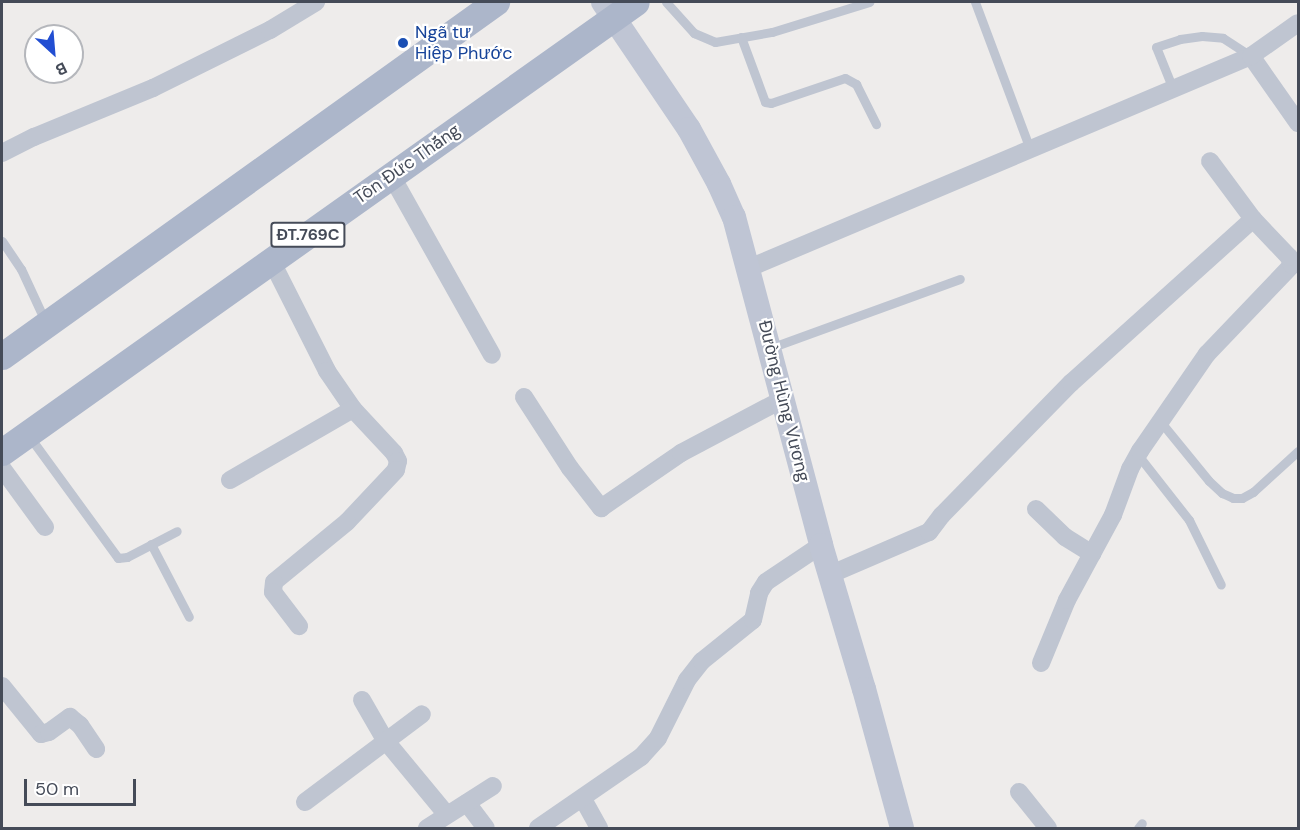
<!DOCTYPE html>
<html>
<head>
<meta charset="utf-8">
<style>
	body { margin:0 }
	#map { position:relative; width:1300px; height:830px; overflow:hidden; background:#eeeceb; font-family:"DM Sans",sans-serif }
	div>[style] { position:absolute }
	.lane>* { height:9px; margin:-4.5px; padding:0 4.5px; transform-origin:4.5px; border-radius:4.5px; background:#bfc5d1 }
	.street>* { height:18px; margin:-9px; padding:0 9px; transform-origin:9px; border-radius:9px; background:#bfc5d1 }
	.secondary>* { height:24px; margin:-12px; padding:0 12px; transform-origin:12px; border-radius:12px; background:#bfc5d4 }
	.primary>* { height:27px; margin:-13.5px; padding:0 13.5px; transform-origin:13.5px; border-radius:13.5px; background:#acb6ca }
	.dots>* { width:16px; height:16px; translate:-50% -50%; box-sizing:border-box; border:3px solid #fff; border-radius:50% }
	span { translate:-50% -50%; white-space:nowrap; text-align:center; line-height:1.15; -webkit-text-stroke:4.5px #fff; paint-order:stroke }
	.shield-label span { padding:2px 4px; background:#fff; border:2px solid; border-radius:4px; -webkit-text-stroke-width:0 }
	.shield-label { font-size:16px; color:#454b58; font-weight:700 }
	.transit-label { font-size:18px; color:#164399 }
	.left { translate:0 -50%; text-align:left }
	.street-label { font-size:18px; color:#454b58 }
	.frame { position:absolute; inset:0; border:3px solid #454b58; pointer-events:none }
	.north { position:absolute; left:24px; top:24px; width:60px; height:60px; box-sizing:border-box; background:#fff; border:2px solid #b5b7bc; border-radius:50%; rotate:154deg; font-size:16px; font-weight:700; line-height:24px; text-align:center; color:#454b58 }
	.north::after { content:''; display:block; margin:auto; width:21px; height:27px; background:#224ed2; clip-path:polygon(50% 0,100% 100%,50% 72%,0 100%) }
	.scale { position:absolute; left:24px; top:779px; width:112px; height:27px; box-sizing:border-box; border:3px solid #454b58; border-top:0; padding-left:8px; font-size:18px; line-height:21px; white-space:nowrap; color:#454b58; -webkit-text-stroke:4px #fff; paint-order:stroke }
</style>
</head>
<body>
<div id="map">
	<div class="lane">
		<div style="left:666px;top:2px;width:42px;rotate:47.9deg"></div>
		<div style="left:694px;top:33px;width:23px;rotate:23deg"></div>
		<div style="left:715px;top:42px;width:58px;rotate:-10deg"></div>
		<div style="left:772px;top:32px;width:102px;rotate:-17.2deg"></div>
		<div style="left:975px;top:2px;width:157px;rotate:69.5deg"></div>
		<div style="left:741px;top:37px;width:69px;rotate:69.7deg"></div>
		<div style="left:765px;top:102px;width:6px;rotate:9deg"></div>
		<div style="left:771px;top:103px;width:78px;rotate:-18.7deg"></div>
		<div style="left:845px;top:78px;width:13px;rotate:29deg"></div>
		<div style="left:856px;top:84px;width:45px;rotate:63.4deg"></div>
		<div style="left:1173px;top:89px;width:45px;rotate:-112deg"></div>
		<div style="left:1156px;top:47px;width:25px;rotate:-18deg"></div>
		<div style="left:1180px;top:39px;width:22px;rotate:-8deg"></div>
		<div style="left:1202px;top:36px;width:21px;rotate:5deg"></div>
		<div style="left:1223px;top:38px;width:33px;rotate:33deg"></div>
		<div style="left:2px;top:241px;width:34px;rotate:56deg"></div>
		<div style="left:21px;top:269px;width:57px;rotate:65.2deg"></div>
		<div style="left:770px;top:348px;width:202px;rotate:-20deg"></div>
		<div style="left:1160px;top:421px;width:77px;rotate:50.8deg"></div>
		<div style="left:1209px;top:481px;width:18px;rotate:43deg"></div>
		<div style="left:1222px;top:493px;width:12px;rotate:24deg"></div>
		<div style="left:1233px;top:498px;width:9px"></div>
		<div style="left:1242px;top:498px;width:13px;rotate:-29deg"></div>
		<div style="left:1253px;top:492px;width:61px;rotate:-42.3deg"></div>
		<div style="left:29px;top:436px;width:151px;rotate:53.9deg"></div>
		<div style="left:118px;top:558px;width:9px;rotate:-6deg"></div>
		<div style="left:127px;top:557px;width:56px;rotate:-27.5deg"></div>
		<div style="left:1138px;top:455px;width:83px;rotate:51.9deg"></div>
		<div style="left:1189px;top:520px;width:72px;rotate:63.8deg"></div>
		<div style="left:151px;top:544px;width:82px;rotate:62.5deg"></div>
		<div style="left:1138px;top:828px;width:6px;rotate:-51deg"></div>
	</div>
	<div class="street">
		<div style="left:1251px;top:56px;width:82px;rotate:55deg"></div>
		<div style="left:2px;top:153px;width:36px;rotate:-27deg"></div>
		<div style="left:34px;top:137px;width:129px;rotate:-22.4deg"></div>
		<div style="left:153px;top:88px;width:131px;rotate:-26.4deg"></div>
		<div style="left:270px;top:30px;width:54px;rotate:-31.3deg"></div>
		<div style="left:391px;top:175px;width:206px;rotate:60.7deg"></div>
		<div style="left:271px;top:260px;width:124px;rotate:63.2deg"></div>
		<div style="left:327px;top:371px;width:46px;rotate:55.6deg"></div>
		<div style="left:353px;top:409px;width:60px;rotate:47deg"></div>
		<div style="left:394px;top:453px;width:9px;rotate:63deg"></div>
		<div style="left:398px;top:461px;width:9px;rotate:103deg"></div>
		<div style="left:396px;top:470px;width:71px;rotate:133.3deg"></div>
		<div style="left:347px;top:522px;width:94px;rotate:140.6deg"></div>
		<div style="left:274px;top:582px;width:10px;rotate:96deg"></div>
		<div style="left:273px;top:592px;width:43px;rotate:52.6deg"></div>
		<div style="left:749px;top:268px;width:545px;rotate:-22.89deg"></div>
		<div style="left:1251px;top:56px;width:57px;rotate:-35.1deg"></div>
		<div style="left:524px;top:397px;width:85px;rotate:57.1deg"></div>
		<div style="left:570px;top:468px;width:51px;rotate:52.2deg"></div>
		<div style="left:601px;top:508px;width:97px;rotate:-34.5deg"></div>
		<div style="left:681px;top:453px;width:115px;rotate:-27.9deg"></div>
		<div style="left:2px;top:468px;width:73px;rotate:53.9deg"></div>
		<div style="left:230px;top:480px;width:142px;rotate:-30deg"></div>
		<div style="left:1036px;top:509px;width:40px;rotate:44deg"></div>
		<div style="left:1065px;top:537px;width:32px;rotate:32deg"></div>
		<div style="left:829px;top:575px;width:109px;rotate:-23.3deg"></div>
		<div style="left:929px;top:532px;width:21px;rotate:-53deg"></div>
		<div style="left:942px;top:515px;width:185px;rotate:-45.7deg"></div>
		<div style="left:1071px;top:383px;width:245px;rotate:-42deg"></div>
		<div style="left:1041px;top:663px;width:68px;rotate:-67.6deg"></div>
		<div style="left:1067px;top:600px;width:97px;rotate:-61.6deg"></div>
		<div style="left:1113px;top:515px;width:49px;rotate:-69.7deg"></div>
		<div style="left:1130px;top:469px;width:21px;rotate:-61deg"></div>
		<div style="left:1140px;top:451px;width:118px;rotate:-55.4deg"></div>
		<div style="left:1207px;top:354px;width:123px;rotate:-46.3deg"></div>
		<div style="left:1292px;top:265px;width:9px;rotate:-111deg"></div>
		<div style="left:1289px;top:257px;width:52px;rotate:-133.5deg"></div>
		<div style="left:1253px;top:219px;width:72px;rotate:-126.6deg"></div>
		<div style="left:2px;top:686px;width:62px;rotate:50.9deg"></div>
		<div style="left:41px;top:734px;width:8px;rotate:-14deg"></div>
		<div style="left:49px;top:732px;width:26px;rotate:-36deg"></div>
		<div style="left:70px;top:717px;width:13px;rotate:39deg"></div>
		<div style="left:80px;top:725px;width:29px;rotate:56deg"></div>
		<div style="left:362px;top:700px;width:46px;rotate:60.1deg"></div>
		<div style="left:385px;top:740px;width:97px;rotate:50.4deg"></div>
		<div style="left:1019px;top:792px;width:46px;rotate:51.1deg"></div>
		<div style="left:583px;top:799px;width:33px;rotate:61deg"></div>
		<div style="left:305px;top:802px;width:146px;rotate:-36.9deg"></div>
		<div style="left:467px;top:803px;width:31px;rotate:53deg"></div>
		<div style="left:427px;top:828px;width:78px;rotate:-32.5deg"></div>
		<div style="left:538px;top:828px;width:125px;rotate:-34.6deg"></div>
		<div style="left:641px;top:757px;width:25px;rotate:-48deg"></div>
		<div style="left:658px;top:738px;width:65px;rotate:-63.4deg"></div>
		<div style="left:687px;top:680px;width:24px;rotate:-52deg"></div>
		<div style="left:702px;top:661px;width:65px;rotate:-38.8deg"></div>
		<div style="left:753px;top:620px;width:28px;rotate:-77deg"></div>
		<div style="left:759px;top:593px;width:13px;rotate:-58deg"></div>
		<div style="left:766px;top:582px;width:66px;rotate:-33.9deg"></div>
	</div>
	<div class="secondary">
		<div style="left:603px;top:2px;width:153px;rotate:55.9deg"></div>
		<div style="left:689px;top:129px;width:63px;rotate:61.4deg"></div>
		<div style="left:719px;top:184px;width:36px;rotate:66deg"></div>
		<div style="left:734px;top:217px;width:339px;rotate:75.1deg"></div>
		<div style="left:821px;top:545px;width:150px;rotate:73.4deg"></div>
		<div style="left:864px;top:689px;width:144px;rotate:74.7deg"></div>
	</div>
	<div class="primary">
		<div style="left:2px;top:356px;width:608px;rotate:-35.63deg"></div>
		<div style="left:2px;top:452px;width:777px;rotate:-35.37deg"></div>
	</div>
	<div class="dots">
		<div style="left:403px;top:43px;background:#1a4fb4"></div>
	</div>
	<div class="shield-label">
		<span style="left:308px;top:235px">ĐT.769C</span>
	</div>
	<div class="transit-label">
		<span class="left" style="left:415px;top:43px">Ngã tư<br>Hiệp Phước</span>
	</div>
	<div class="street-label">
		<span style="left:407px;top:164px;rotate:-35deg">Tôn Đức Thắng</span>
		<span style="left:784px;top:401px;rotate:76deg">Đường Hùng Vương</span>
	</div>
	<div class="frame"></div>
	<div class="north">B</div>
	<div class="scale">50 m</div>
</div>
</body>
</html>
